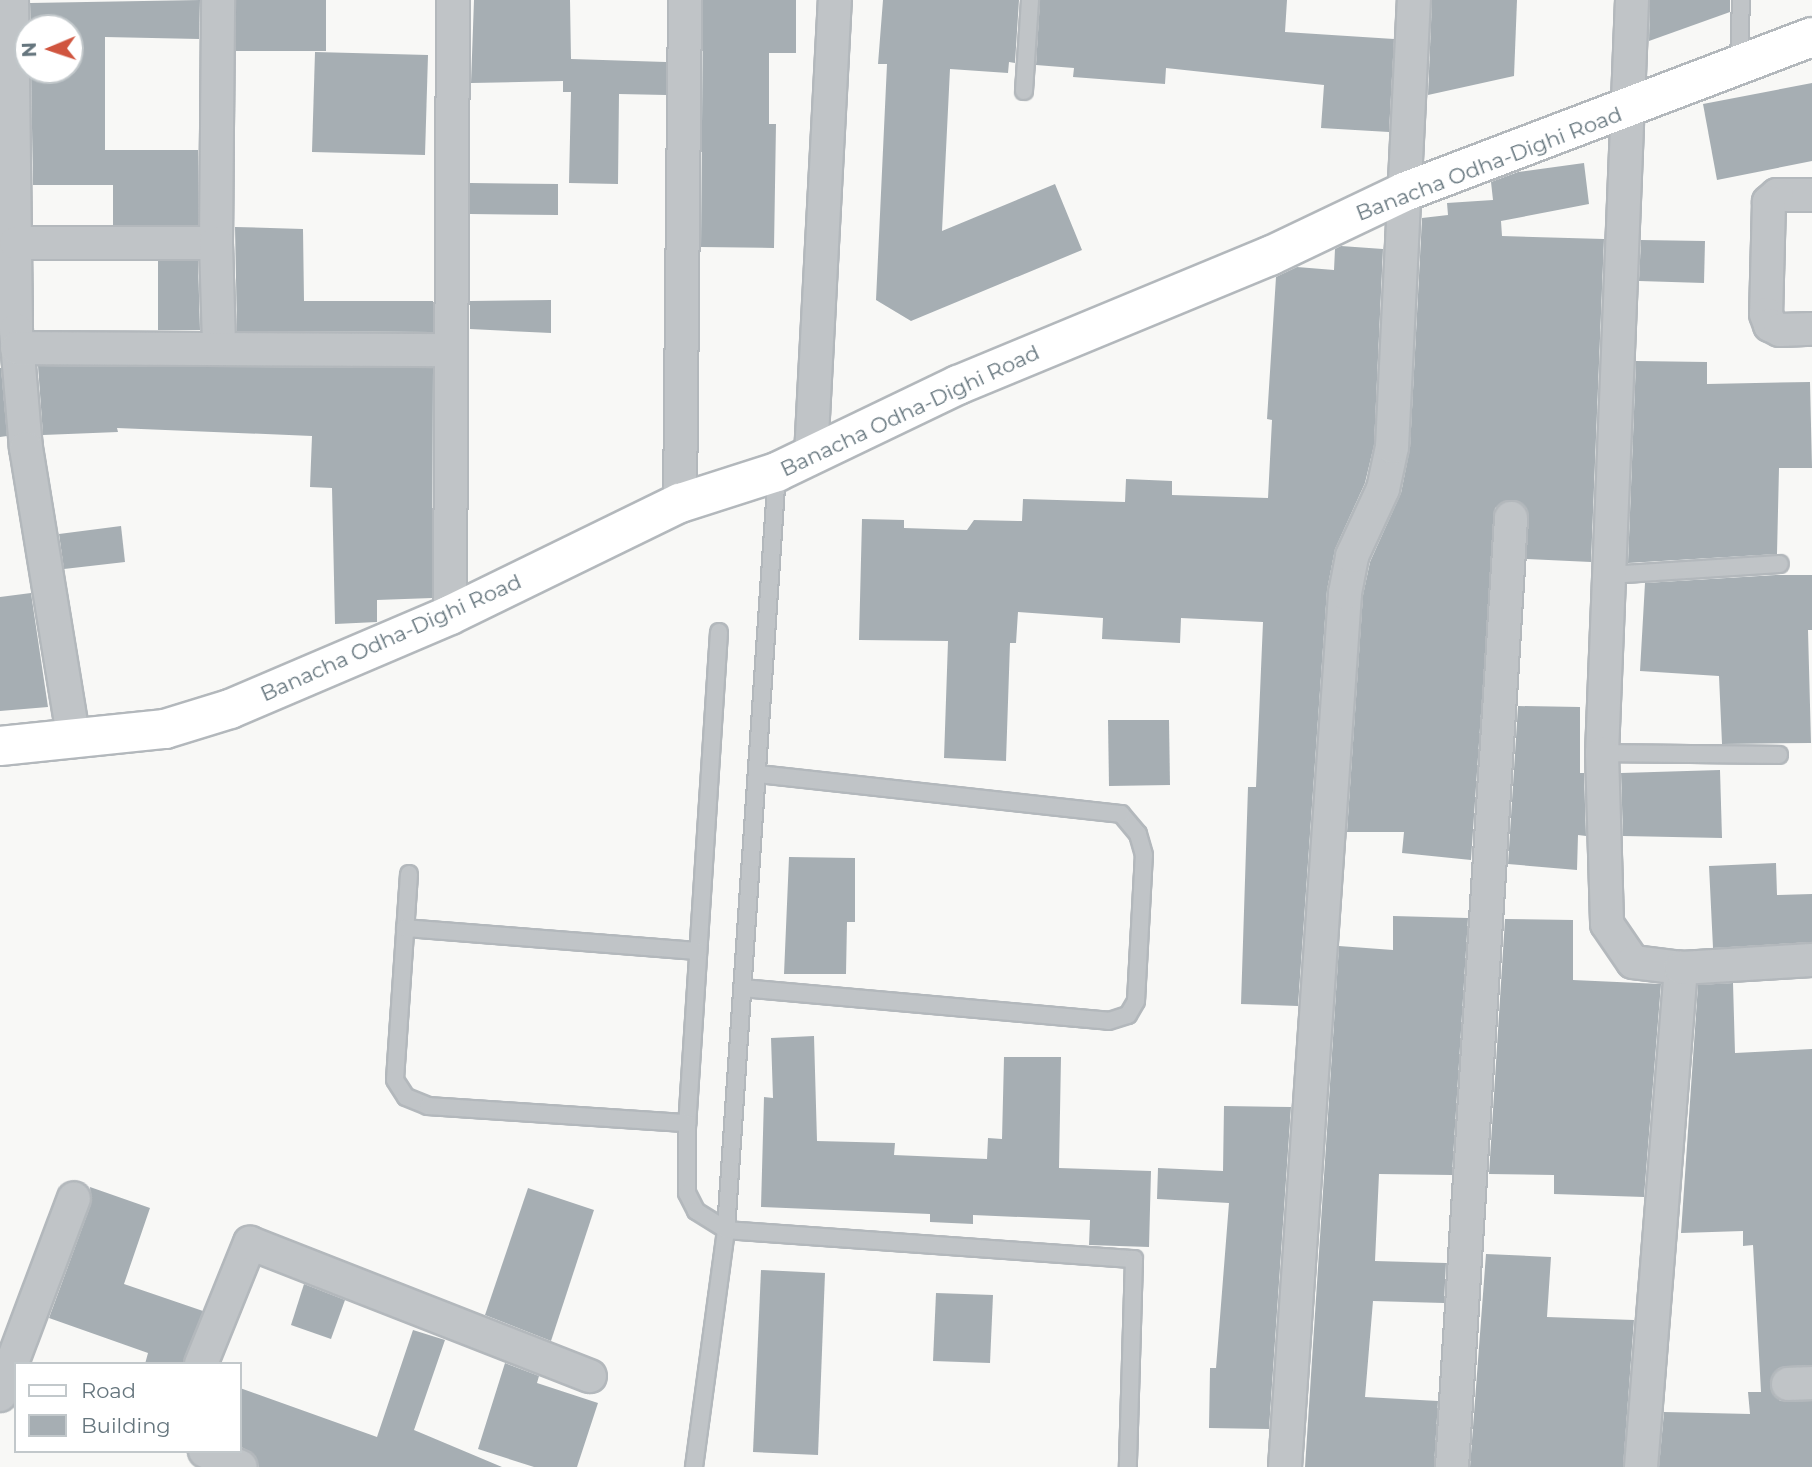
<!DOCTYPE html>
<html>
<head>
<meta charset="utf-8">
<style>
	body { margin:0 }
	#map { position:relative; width:1812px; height:1467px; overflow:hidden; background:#f8f8f6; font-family:Montserrat,sans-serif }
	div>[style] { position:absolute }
	.building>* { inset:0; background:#a6aeb3 }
	.roads { filter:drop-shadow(2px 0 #b3b8bc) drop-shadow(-2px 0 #b3b8bc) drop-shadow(0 2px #b3b8bc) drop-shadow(0 -2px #b3b8bc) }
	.lane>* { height:16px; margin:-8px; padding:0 8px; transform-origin:8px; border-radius:8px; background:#c0c4c7 }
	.street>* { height:32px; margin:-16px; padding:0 16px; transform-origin:16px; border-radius:16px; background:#c0c4c7 }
	.secondary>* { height:38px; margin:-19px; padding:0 19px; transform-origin:19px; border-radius:19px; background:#fff }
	span { translate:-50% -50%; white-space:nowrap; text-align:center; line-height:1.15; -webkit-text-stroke:7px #fff; paint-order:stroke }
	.street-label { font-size:21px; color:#66767e }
	.legend { position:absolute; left:14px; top:1362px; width:228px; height:91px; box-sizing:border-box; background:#fff; border:2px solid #c2c8cb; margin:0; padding:9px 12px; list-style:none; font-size:21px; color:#66767e }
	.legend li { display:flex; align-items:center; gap:14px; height:35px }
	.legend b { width:35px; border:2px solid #c2c8cb }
	.north { position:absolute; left:14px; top:14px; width:70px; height:70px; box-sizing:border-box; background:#fff; border:2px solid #c2c8cb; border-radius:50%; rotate:268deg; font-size:19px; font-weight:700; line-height:28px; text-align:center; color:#66767e }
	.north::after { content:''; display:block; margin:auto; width:24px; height:32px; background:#d0553f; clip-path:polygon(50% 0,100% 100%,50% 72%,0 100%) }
</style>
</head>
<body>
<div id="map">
	<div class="building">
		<div style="clip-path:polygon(200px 0,199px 39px,105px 37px,105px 150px,198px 150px,198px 225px,113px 225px,113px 185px,33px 185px,31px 70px,70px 70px,70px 28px,31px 28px,30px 3px)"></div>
		<div style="clip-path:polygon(236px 0,326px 0,326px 51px,236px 51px)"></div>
		<div style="clip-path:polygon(474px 0,570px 0,571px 59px,666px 62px,666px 95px,619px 94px,618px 184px,569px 183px,571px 92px,563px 92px,563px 81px,471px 83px)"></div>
		<div style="clip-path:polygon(703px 0,796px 0,796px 53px,769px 53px,769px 124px,776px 124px,774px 248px,701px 247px)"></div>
		<div style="clip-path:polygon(883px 0,1019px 0,1015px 63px,1009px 62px,1008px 73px,950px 69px,942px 231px,1055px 184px,1082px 250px,911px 321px,876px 300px,887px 64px,878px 64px)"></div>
		<div style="clip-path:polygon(1040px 0,1287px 0,1285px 32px,1394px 39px,1389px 132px,1321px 128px,1324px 85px,1166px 68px,1165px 84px,1073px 77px,1074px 68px,1036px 65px)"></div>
		<div style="clip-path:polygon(1432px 0,1517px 0,1514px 76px,1428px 95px)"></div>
		<div style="clip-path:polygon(1650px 0,1730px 0,1730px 12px,1649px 41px)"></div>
		<div style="clip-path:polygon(315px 52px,428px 55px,425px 155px,312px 152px)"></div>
		<div style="clip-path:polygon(1812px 83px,1812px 161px,1717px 180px,1703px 104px)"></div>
		<div style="clip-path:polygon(1584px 163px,1589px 204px,1501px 221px,1502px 236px,1604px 239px,1591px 562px,1527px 559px,1527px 509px,1511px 500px,1495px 508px,1471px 860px,1402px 853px,1404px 832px,1347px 832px,1363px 595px,1370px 562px,1401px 493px,1410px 448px,1422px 218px,1448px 215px,1447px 203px,1493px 200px,1491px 182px,1518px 172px)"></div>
		<div style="clip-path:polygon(470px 183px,558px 184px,558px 215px,470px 214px)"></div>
		<div style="clip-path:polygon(235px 227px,303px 229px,304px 301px,433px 301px,433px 332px,237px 331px)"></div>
		<div style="clip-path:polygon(1641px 240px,1705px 241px,1704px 283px,1639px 281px)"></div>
		<div style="clip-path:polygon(1341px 246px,1383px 249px,1374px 445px,1365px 483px,1335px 549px,1327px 590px,1298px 1006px,1241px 1004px,1248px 787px,1256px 787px,1263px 622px,1181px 618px,1180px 643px,1102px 639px,1103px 618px,1018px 612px,1016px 643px,1010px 643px,1006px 761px,944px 758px,948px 641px,859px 640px,862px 519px,904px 520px,904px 528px,967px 530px,974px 520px,1022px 521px,1023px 499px,1125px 502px,1126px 479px,1172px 481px,1172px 495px,1268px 498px,1272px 420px,1267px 419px,1276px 277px,1297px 267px,1334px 270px,1335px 249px)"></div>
		<div style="clip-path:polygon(158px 261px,198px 261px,200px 330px,158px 330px)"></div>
		<div style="clip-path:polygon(551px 300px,551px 333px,470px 329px,470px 301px)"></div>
		<div style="clip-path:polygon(1636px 361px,1707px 362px,1707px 384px,1810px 382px,1812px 468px,1779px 468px,1777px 554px,1628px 563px)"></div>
		<div style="clip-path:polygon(38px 366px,433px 368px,432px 598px,377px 600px,377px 622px,335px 624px,332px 488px,310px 487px,312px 436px,117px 428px,118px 432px,43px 435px)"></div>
		<div style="clip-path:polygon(0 368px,1px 368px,7px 436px,0 437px)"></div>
		<div style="clip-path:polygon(121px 526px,125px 562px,64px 569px,59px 534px)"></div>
		<div style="clip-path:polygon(1776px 575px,1812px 575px,1812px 630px,1808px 630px,1811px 743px,1722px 744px,1719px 676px,1640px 671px,1645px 583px)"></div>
		<div style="clip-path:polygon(31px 593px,48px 707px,0 711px,0 597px)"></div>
		<div style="clip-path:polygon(1518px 706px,1580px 707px,1580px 773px,1584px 773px,1586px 836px,1578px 835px,1577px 870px,1508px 864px)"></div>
		<div style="clip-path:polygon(1108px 720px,1169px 720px,1170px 785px,1109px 786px)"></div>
		<div style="clip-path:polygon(1720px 770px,1722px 838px,1623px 836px,1621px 773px)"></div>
		<div style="clip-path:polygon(789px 857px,855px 858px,855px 922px,847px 922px,846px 974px,784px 974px)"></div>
		<div style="clip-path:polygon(1776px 863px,1777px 895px,1812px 894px,1812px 942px,1713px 948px,1709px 866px)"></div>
		<div style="clip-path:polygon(1393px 916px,1468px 918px,1452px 1175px,1379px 1174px,1375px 1261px,1446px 1263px,1444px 1303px,1373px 1301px,1365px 1397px,1438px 1401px,1434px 1467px,1305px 1467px,1339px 946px,1393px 950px)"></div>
		<div style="clip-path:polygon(1505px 919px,1573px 920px,1573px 980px,1661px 984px,1644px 1197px,1554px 1194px,1554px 1175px,1489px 1174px)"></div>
		<div style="clip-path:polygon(1733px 983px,1735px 1053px,1812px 1049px,1812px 1365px,1779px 1368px,1770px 1384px,1780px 1401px,1812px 1401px,1812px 1467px,1659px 1467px,1664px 1412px,1750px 1414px,1748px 1392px,1761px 1392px,1753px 1245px,1743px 1246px,1743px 1231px,1681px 1233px,1698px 985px)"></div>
		<div style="clip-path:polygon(814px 1036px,817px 1141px,895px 1143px,894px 1155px,987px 1159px,988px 1138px,1002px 1139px,1004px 1057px,1061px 1057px,1059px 1168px,1151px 1171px,1149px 1247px,1089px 1245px,1090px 1220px,973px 1215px,973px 1224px,930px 1222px,930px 1214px,761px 1207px,764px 1097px,773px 1098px,771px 1038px)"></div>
		<div style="clip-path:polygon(1224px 1106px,1291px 1107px,1269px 1429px,1209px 1428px,1210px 1368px,1216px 1368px,1229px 1203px,1157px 1199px,1158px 1168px,1223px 1171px)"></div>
		<div style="clip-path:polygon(90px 1187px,150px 1208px,124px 1284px,203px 1311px,183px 1364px,145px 1364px,148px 1353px,49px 1318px,91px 1204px)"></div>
		<div style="clip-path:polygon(528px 1188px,594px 1210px,551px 1341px,485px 1315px)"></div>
		<div style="clip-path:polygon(1486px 1254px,1551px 1257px,1547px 1317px,1634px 1320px,1623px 1467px,1470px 1467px)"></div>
		<div style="clip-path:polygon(761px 1270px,825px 1273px,818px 1455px,753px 1452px)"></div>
		<div style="clip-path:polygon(304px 1284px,345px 1300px,331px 1339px,291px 1325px)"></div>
		<div style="clip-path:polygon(936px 1293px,993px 1295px,990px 1363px,933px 1361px)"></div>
		<div style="clip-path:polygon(413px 1330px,445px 1340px,414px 1430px,502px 1467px,259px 1467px,255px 1456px,240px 1446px,240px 1388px,377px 1437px)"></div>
		<div style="clip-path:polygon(505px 1363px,539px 1376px,537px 1383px,598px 1403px,577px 1467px,534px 1467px,478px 1449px)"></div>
	</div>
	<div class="roads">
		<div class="lane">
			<div style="left:1739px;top:63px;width:63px;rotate:-88.2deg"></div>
			<div style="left:1024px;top:91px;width:91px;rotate:-86.2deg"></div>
			<div style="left:1609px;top:575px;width:171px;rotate:-3.7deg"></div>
			<div style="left:719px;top:632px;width:492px;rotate:93.7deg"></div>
			<div style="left:687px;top:1123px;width:70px;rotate:90deg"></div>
			<div style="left:687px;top:1193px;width:20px;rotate:63deg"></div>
			<div style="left:696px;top:1211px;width:36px;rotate:32deg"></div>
			<div style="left:726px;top:1230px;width:409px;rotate:4.1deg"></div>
			<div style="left:1134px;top:1259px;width:208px;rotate:91.7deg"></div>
			<div style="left:1602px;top:753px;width:177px;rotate:0.6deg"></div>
			<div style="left:409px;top:874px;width:206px;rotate:93.9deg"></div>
			<div style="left:395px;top:1080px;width:20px;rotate:57deg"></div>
			<div style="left:406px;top:1097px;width:24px;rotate:22deg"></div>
			<div style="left:428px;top:1106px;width:260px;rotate:3.8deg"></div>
			<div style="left:405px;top:928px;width:294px;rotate:4.5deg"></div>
			<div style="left:742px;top:988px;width:368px;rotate:5.1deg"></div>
			<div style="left:1109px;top:1021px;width:20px;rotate:-18deg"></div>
			<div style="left:1128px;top:1015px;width:16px;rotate:-60deg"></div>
			<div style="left:1136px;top:1001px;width:146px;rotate:-86.9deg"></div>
			<div style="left:1144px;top:855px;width:22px;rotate:-106deg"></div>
			<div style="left:1138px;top:834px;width:26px;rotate:-130deg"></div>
			<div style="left:1121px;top:814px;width:366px;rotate:-173.7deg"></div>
			<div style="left:694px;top:1467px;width:239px;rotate:-82.3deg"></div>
			<div style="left:726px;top:1230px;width:760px;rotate:-86.15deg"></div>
		</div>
		<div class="street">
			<div style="left:12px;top:0;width:330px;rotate:89.3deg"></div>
			<div style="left:16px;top:330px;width:118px;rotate:85.2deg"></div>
			<div style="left:26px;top:448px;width:297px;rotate:80.7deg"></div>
			<div style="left:1632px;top:0;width:754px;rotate:92.28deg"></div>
			<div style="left:1602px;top:753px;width:171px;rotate:88.3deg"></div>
			<div style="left:1607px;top:924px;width:46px;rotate:55.6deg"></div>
			<div style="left:1633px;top:962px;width:48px;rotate:7.1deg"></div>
			<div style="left:1812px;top:195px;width:35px;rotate:180deg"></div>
			<div style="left:1777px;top:195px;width:11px;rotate:139deg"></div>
			<div style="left:1769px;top:202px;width:112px;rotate:91.5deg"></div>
			<div style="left:1766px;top:314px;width:12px;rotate:70deg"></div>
			<div style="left:1770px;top:325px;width:11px;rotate:27deg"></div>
			<div style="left:1780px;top:330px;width:32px;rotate:-2deg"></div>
			<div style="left:16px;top:243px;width:200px"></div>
			<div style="left:216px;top:243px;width:243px;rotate:-89.5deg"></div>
			<div style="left:216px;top:243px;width:104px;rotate:88.3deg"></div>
			<div style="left:17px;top:348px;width:432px;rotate:0.3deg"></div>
			<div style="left:811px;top:455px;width:456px;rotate:-87deg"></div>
			<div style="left:680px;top:503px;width:503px;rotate:-89.43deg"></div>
			<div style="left:450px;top:615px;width:615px;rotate:-89.72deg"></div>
			<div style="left:201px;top:1364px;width:131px;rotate:-68deg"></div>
			<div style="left:250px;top:1243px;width:365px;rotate:21.4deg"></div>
			<div style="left:1788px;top:1384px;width:24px;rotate:-2deg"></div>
			<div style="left:0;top:1395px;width:210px;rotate:-69.4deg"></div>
			<div style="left:205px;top:1451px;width:39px;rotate:24deg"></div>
			<div style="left:1285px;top:1467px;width:876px;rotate:-86.07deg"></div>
			<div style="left:1345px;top:593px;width:38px;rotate:-79deg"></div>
			<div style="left:1352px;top:556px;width:74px;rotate:-65.2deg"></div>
			<div style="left:1383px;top:489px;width:43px;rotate:-77.9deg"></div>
			<div style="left:1392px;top:447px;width:448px;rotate:-87.2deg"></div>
			<div style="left:1452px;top:1467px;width:951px;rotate:-86.44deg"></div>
			<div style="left:1641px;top:1467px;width:501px;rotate:-85.42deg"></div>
			<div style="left:1681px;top:968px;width:131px;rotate:-3.5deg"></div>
		</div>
		<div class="secondary">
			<div style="left:0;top:746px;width:166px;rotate:-5.9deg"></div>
			<div style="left:165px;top:729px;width:68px;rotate:-17.1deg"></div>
			<div style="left:230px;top:709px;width:239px;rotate:-23.1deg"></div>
			<div style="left:450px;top:615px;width:256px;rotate:-26deg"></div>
			<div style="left:680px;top:503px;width:102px;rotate:-17.7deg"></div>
			<div style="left:777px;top:472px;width:201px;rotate:-25.7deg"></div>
			<div style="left:958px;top:385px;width:338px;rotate:-22.5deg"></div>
			<div style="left:1270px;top:256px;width:148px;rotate:-25.5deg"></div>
			<div style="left:1404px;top:192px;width:436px;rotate:-20.8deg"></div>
		</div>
	</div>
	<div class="street-label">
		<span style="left:1489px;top:164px;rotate:-21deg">Banacha Odha-Dighi Road</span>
		<span style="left:910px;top:411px;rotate:-25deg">Banacha Odha-Dighi Road</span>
		<span style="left:391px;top:638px;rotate:-24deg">Banacha Odha-Dighi Road</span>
	</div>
	<ul class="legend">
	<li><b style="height:9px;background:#fff"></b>Road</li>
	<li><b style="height:19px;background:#a6aeb3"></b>Building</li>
	</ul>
	<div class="north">N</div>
</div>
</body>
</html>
